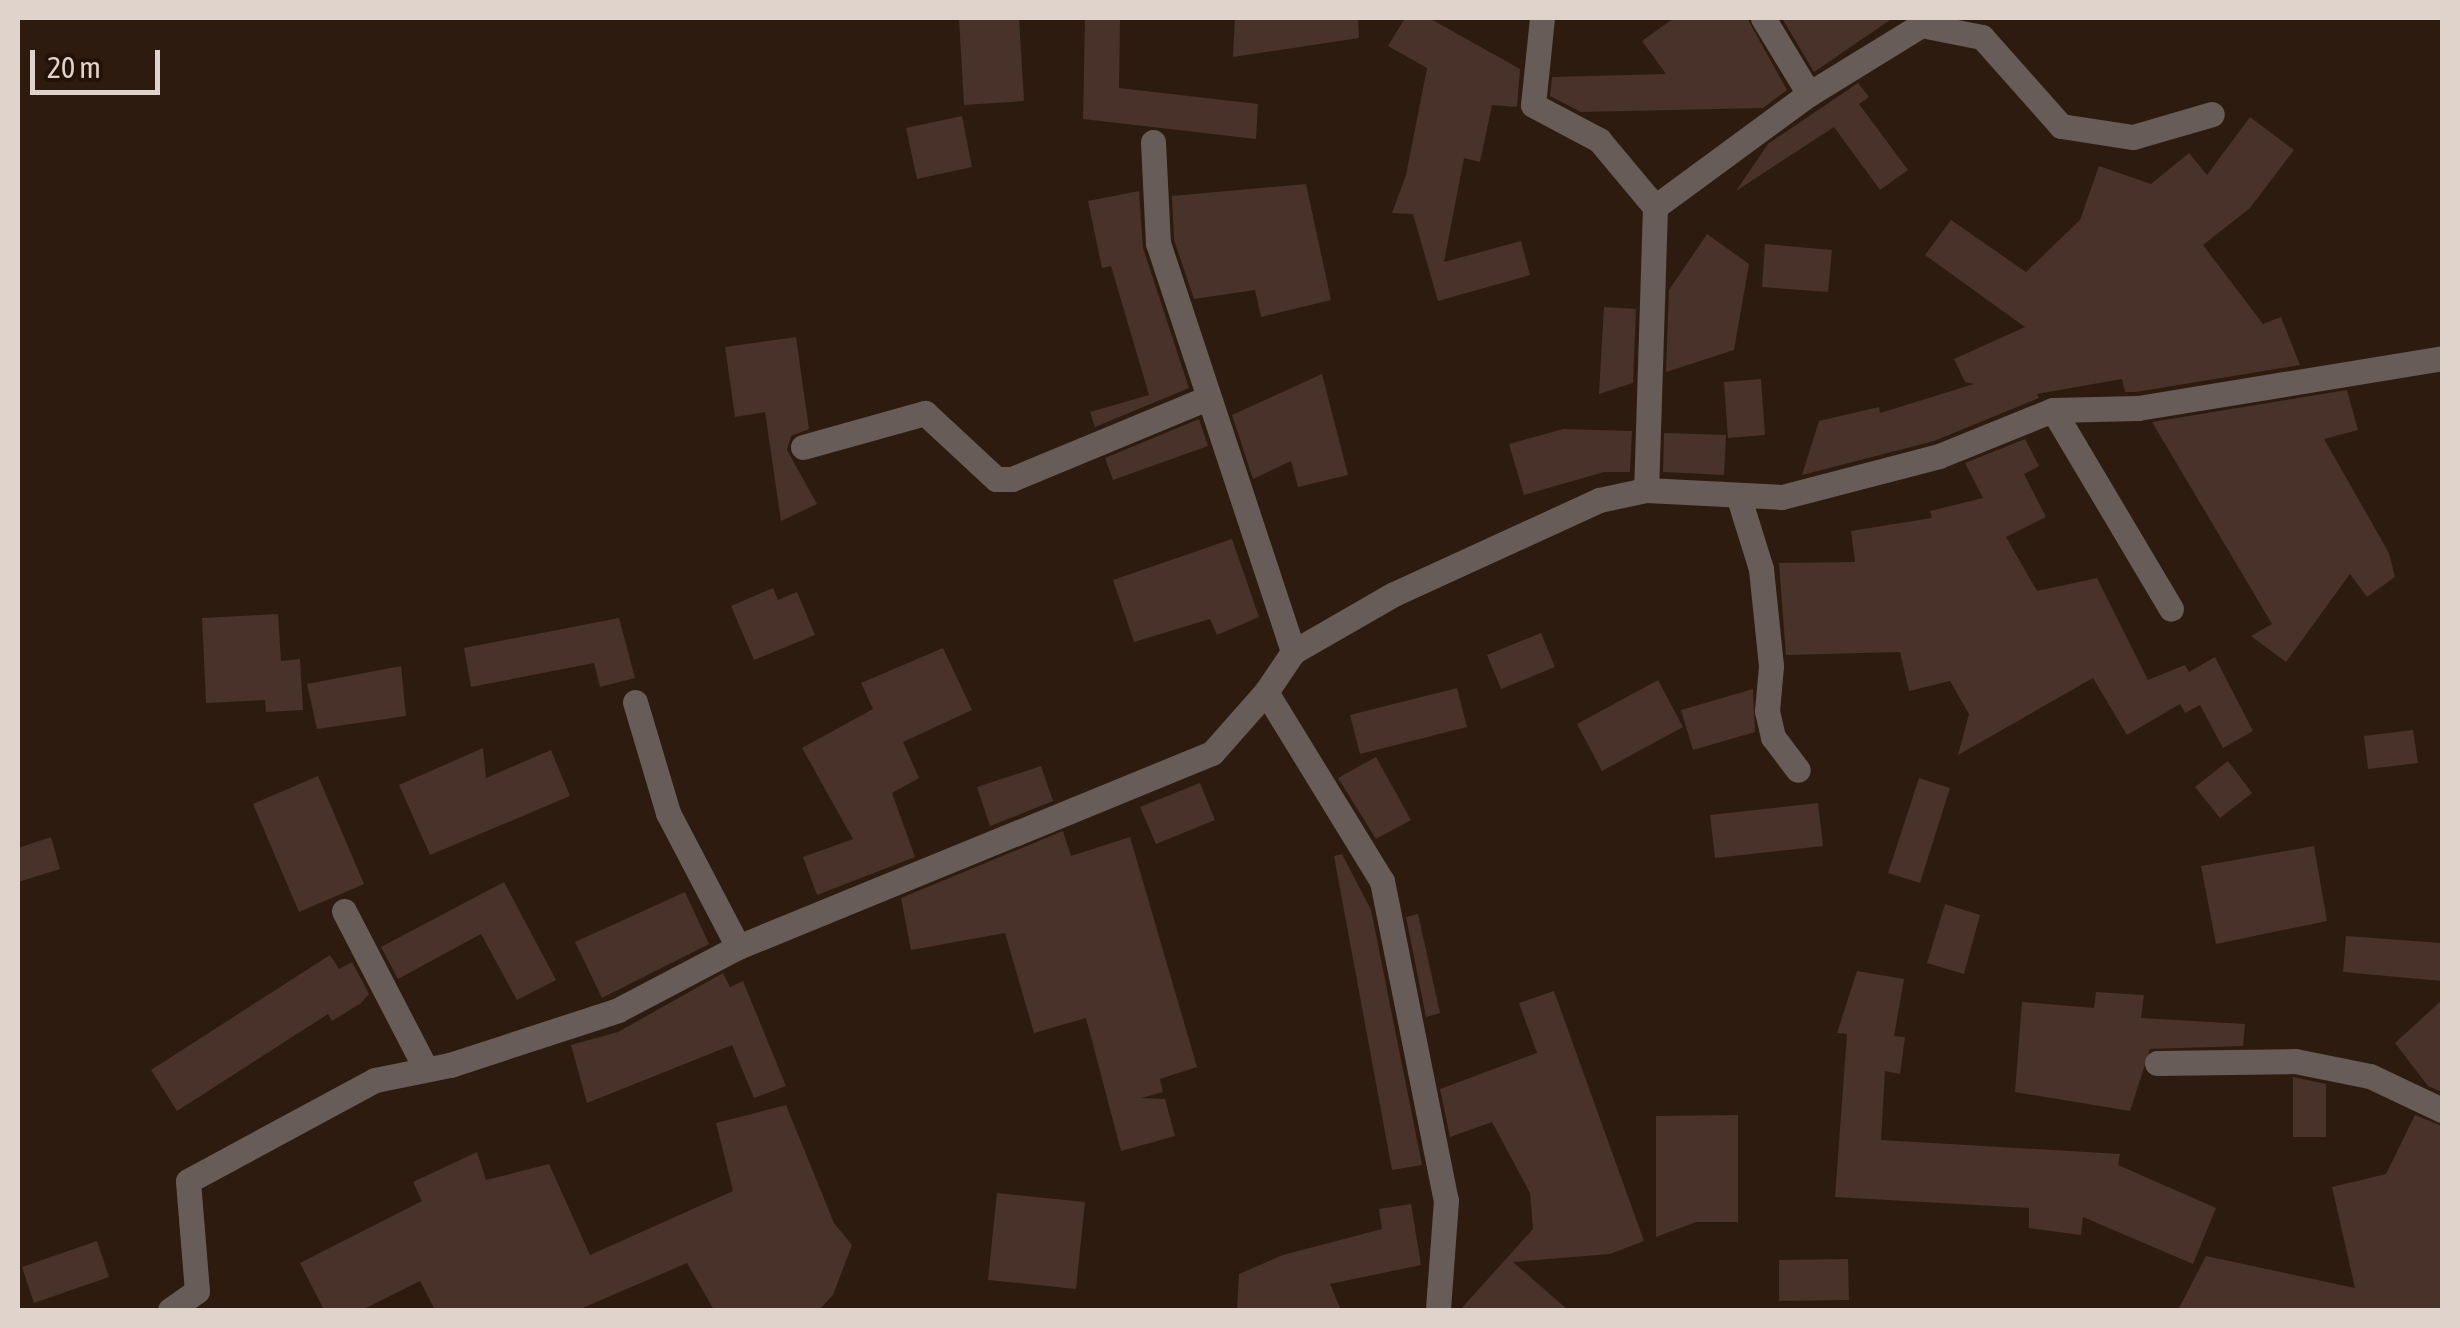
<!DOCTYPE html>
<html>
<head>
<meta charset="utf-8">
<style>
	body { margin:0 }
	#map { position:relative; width:2460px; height:1328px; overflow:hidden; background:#2e1b0f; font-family:"Asap Condensed",sans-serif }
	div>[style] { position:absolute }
	.building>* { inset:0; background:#483229 }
	.minor>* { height:25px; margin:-12.5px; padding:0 12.5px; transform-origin:12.5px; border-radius:12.5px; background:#685c59 }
	.tertiary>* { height:25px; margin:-12.5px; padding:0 12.5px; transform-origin:12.5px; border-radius:12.5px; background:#685c59 }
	span { translate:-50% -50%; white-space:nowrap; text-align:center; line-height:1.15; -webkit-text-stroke:10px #231206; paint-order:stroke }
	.frame { position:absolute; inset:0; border:20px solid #e0d3cb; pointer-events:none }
	.scale { position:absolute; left:30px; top:50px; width:130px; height:45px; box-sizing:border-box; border:5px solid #e0d3cb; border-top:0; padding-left:12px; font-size:30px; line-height:35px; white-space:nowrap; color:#e0d3cb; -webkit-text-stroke:8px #231206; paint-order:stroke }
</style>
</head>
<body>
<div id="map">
	<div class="building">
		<div style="clip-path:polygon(959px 18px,1019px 18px,1024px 101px,964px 105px)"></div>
		<div style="clip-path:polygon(1085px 18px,1120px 18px,1119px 88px,1258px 104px,1256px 139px,1083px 119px)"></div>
		<div style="clip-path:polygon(1235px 18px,1358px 18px,1359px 38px,1233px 57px)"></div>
		<div style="clip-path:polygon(1405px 18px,1429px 18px,1520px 69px,1517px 107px,1492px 105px,1480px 162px,1464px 158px,1444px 262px,1521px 241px,1530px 275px,1438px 301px,1413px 214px,1392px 213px,1406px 175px,1427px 68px,1388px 46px)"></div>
		<div style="clip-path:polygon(1674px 18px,1747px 18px,1787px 90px,1763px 108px,1581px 112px,1550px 96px,1552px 77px,1666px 74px,1642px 41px)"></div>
		<div style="clip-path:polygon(1782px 18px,1893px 18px,1814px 72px)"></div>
		<div style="clip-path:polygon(1858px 83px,1869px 97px,1859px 104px,1908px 170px,1880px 190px,1834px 127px,1736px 191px,1768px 144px)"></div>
		<div style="clip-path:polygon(962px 116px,972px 167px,917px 179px,906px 128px)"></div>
		<div style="clip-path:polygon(2250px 117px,2294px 150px,2250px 208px,2203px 245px,2263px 324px,2281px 317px,2300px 365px,2136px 392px,2125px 392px,2122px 379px,2037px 394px,2039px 398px,1934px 441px,1802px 475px,1819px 421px,1879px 407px,1880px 413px,1974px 384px,1965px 382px,1954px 359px,2025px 327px,1925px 255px,1951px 220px,2026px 272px,2080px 220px,2099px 166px,2151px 184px,2189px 153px,2207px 175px)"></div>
		<div style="clip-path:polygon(1306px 184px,1331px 300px,1261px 317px,1255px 290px,1194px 299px,1174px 240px,1172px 196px)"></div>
		<div style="clip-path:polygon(1139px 191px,1143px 248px,1189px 388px,1095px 427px,1090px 412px,1149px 395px,1111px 266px,1102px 268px,1088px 201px)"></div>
		<div style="clip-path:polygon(1707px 234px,1749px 264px,1734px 350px,1666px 372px,1669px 290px)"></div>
		<div style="clip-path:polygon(1765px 244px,1832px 250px,1828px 292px,1762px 287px)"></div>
		<div style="clip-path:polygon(1604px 307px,1636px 309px,1633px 383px,1599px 394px)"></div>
		<div style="clip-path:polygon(796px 337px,809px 429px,791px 436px,787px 450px,817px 504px,781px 521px,765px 412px,735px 417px,725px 347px)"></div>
		<div style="clip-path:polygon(1322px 374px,1348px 475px,1298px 487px,1291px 461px,1253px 479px,1232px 415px)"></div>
		<div style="clip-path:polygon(1761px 379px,1765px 435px,1728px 438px,1724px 382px)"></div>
		<div style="clip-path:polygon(2347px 390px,2358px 430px,2324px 439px,2389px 553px,2395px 577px,2367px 597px,2350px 574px,2286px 662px,2251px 636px,2272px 624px,2152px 422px)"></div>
		<div style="clip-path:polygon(1199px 419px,1208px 446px,1113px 480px,1105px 458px)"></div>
		<div style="clip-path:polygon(1563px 429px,1632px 431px,1630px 472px,1604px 472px,1524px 495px,1509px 444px)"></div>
		<div style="clip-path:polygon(1664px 433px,1726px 435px,1724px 475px,1663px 472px)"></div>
		<div style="clip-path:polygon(2025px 439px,2039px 466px,2024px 474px,2046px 517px,2006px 537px,2037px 591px,2097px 578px,2148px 680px,2185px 665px,2189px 672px,2215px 657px,2253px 731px,2223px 748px,2200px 705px,2185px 713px,2180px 704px,2127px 735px,2093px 678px,1958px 755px,1969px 714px,1950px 681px,1909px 691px,1900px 652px,1786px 655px,1779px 563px,1855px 562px,1851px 531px,1932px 518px,1930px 511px,1983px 498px,1965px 463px)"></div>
		<div style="clip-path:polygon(1232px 539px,1259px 617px,1217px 635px,1210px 619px,1134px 642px,1113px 580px)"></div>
		<div style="clip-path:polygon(773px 588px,778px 600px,797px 592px,815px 635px,754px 660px,731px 606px)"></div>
		<div style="clip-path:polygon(278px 614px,281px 661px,300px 659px,303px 710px,266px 712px,265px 700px,206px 703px,202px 618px)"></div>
		<div style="clip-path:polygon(619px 618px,635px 678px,600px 687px,594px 663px,471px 687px,464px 648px)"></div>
		<div style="clip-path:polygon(1541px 633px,1555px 667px,1501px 689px,1487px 655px)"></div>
		<div style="clip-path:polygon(943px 648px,972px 710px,903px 742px,919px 778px,892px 793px,915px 857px,817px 895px,803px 857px,853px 839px,802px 748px,873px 709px,861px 683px)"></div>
		<div style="clip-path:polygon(401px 666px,406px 716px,317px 729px,307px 684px)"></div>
		<div style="clip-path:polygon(1658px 680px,1683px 727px,1602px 771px,1577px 724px)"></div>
		<div style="clip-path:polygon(1457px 688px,1467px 727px,1360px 754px,1350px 715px)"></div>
		<div style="clip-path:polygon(1753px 689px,1755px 732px,1693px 750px,1681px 710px)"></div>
		<div style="clip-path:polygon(2413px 730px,2418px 763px,2368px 769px,2364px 736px)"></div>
		<div style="clip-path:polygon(483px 748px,486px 778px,551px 750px,570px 796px,430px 855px,399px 785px)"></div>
		<div style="clip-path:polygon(1376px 757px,1411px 820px,1376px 839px,1338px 778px)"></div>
		<div style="clip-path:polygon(2228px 761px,2252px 793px,2220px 818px,2195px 787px)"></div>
		<div style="clip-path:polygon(1041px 766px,1053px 801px,990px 826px,977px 787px)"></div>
		<div style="clip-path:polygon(318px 776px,364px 884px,299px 912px,253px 804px)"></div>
		<div style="clip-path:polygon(1919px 778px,1950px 788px,1920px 883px,1888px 873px)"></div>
		<div style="clip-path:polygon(1200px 783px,1215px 820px,1156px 844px,1140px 807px)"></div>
		<div style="clip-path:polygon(1818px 803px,1823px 846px,1715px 858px,1710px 815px)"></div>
		<div style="clip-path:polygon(1063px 831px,1071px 856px,1130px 837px,1197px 1067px,1160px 1079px,1163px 1092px,1141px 1098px,1165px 1099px,1175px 1136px,1121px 1151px,1086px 1018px,1034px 1033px,1005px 933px,911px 950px,901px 898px)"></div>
		<div style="clip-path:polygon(51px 837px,60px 869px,18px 882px,18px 848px)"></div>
		<div style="clip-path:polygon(2314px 846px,2327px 921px,2216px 944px,2201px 866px)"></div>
		<div style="clip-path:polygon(1342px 854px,1371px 910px,1422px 1165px,1392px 1170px,1334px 856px)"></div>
		<div style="clip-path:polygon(504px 882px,556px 980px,517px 1000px,481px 934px,398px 979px,381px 947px)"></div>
		<div style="clip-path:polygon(685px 892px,709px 944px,602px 998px,575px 942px)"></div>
		<div style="clip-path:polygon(1945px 904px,1980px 915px,1964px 974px,1927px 963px)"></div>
		<div style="clip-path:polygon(1418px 914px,1440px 1013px,1426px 1017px,1406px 917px)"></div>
		<div style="clip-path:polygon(2346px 936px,2442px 943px,2442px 981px,2343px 972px)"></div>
		<div style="clip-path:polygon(330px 955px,339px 969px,352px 962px,369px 994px,361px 1003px,332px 1021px,328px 1014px,177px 1111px,151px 1070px)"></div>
		<div style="clip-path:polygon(1857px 971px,1904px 979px,1894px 1036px,1905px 1037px,1900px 1074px,1885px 1071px,1881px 1140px,2120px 1154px,2118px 1165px,2216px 1208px,2193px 1264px,2083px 1217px,2081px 1235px,2029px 1228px,2029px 1208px,1835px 1197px,1847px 1034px,1837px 1033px)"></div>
		<div style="clip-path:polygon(723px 973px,730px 987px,743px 981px,786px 1086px,754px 1098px,732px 1045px,587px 1103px,571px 1045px,618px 1032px)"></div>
		<div style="clip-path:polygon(1554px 991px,1644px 1241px,1610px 1254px,1513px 1262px,1568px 1310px,1460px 1310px,1533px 1229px,1530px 1193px,1492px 1122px,1450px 1137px,1440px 1089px,1537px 1053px,1519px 1003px)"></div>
		<div style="clip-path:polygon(2096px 992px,2144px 995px,2141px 1018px,2245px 1024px,2243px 1046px,2150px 1049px,2130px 1111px,2015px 1092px,2022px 1002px,2094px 1008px)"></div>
		<div style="clip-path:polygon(2442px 1000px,2442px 1092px,2428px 1086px,2395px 1043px)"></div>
		<div style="clip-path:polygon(2293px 1077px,2326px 1084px,2326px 1137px,2293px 1137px)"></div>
		<div style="clip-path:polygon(786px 1105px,834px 1223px,852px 1245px,833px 1295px,819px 1310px,714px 1310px,687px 1263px,578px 1310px,435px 1310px,420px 1281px,362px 1310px,324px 1310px,300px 1263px,422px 1201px,413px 1182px,477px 1152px,486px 1180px,549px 1164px,590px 1255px,733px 1191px,716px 1123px)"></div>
		<div style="clip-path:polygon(1738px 1115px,1738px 1222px,1696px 1222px,1656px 1237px,1656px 1116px)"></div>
		<div style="clip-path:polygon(2415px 1115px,2442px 1126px,2442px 1310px,2178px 1310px,2206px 1256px,2355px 1288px,2332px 1187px,2386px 1174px)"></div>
		<div style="clip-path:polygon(997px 1193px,1085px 1202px,1076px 1289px,988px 1280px)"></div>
		<div style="clip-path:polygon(1411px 1204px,1421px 1265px,1330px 1284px,1341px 1310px,1237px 1310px,1239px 1274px,1283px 1255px,1382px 1229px,1379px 1209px)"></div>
		<div style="clip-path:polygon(97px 1241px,109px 1277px,34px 1303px,22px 1267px)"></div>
		<div style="clip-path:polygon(1848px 1259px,1849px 1300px,1779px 1301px,1779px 1260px)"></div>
	</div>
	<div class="minor">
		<div style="left:1542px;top:18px;width:87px;rotate:95.9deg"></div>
		<div style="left:1533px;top:105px;width:75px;rotate:27.9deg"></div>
		<div style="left:1599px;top:140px;width:87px;rotate:50.1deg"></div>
		<div style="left:1655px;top:207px;width:283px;rotate:91.8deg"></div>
		<div style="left:1763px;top:18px;width:89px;rotate:58.8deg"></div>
		<div style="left:1153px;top:142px;width:101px;rotate:87.2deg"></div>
		<div style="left:1158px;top:243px;width:431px;rotate:71.7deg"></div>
		<div style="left:1655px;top:207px;width:191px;rotate:-36.3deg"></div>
		<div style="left:1809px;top:94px;width:132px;rotate:-31.6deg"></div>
		<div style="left:1921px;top:25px;width:62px;rotate:11.1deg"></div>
		<div style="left:1982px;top:37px;width:119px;rotate:48.4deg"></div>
		<div style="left:2061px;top:126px;width:73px;rotate:8.7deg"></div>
		<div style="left:2133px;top:137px;width:82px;rotate:-16.2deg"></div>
		<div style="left:2053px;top:410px;width:231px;rotate:59.3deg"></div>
		<div style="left:803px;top:447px;width:127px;rotate:-15.6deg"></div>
		<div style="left:925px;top:413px;width:97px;rotate:42.9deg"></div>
		<div style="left:996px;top:479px;width:16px"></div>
		<div style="left:1012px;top:479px;width:209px;rotate:-22.5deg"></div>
		<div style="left:1738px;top:495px;width:77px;rotate:72.7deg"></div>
		<div style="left:1761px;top:569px;width:98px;rotate:84.1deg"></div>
		<div style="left:1771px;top:666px;width:45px;rotate:95.1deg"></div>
		<div style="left:1767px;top:711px;width:27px;rotate:77deg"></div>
		<div style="left:1773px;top:737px;width:41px;rotate:52.9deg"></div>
		<div style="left:1266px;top:692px;width:48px;rotate:-56deg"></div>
		<div style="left:1293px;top:652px;width:116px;rotate:-29.9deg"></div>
		<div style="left:1394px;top:594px;width:226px;rotate:-24.6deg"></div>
		<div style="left:1599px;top:500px;width:48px;rotate:-12deg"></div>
		<div style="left:1646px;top:490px;width:136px;rotate:2.9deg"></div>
		<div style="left:1782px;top:497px;width:162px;rotate:-14.6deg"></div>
		<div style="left:1939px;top:456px;width:123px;rotate:-22deg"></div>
		<div style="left:2053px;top:410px;width:85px;rotate:-1.3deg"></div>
		<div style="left:2138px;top:408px;width:308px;rotate:-9.3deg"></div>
		<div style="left:635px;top:702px;width:116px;rotate:73.4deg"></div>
		<div style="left:668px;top:813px;width:151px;rotate:62.4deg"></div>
		<div style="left:344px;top:911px;width:176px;rotate:62.6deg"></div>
		<div style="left:2157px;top:1063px;width:138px;rotate:-0.8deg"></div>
		<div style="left:2295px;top:1061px;width:76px;rotate:11.3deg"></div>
		<div style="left:2370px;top:1076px;width:80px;rotate:25.3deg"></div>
	</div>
	<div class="tertiary">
		<div style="left:170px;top:1310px;width:33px;rotate:-35deg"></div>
		<div style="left:197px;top:1291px;width:110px;rotate:-94.7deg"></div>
		<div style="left:188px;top:1181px;width:213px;rotate:-28.4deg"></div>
		<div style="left:375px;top:1080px;width:76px;rotate:-11.3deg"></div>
		<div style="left:450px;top:1065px;width:177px;rotate:-18.1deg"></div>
		<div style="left:618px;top:1010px;width:136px;rotate:-27.7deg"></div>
		<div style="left:738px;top:947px;width:512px;rotate:-22.26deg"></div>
		<div style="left:1212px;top:753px;width:81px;rotate:-48.5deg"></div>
		<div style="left:1266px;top:692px;width:222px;rotate:58.5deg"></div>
		<div style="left:1382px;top:881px;width:325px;rotate:78.7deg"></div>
		<div style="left:1446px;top:1200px;width:110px;rotate:94.2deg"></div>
	</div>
	<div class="frame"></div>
	<div class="scale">20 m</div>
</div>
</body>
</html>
